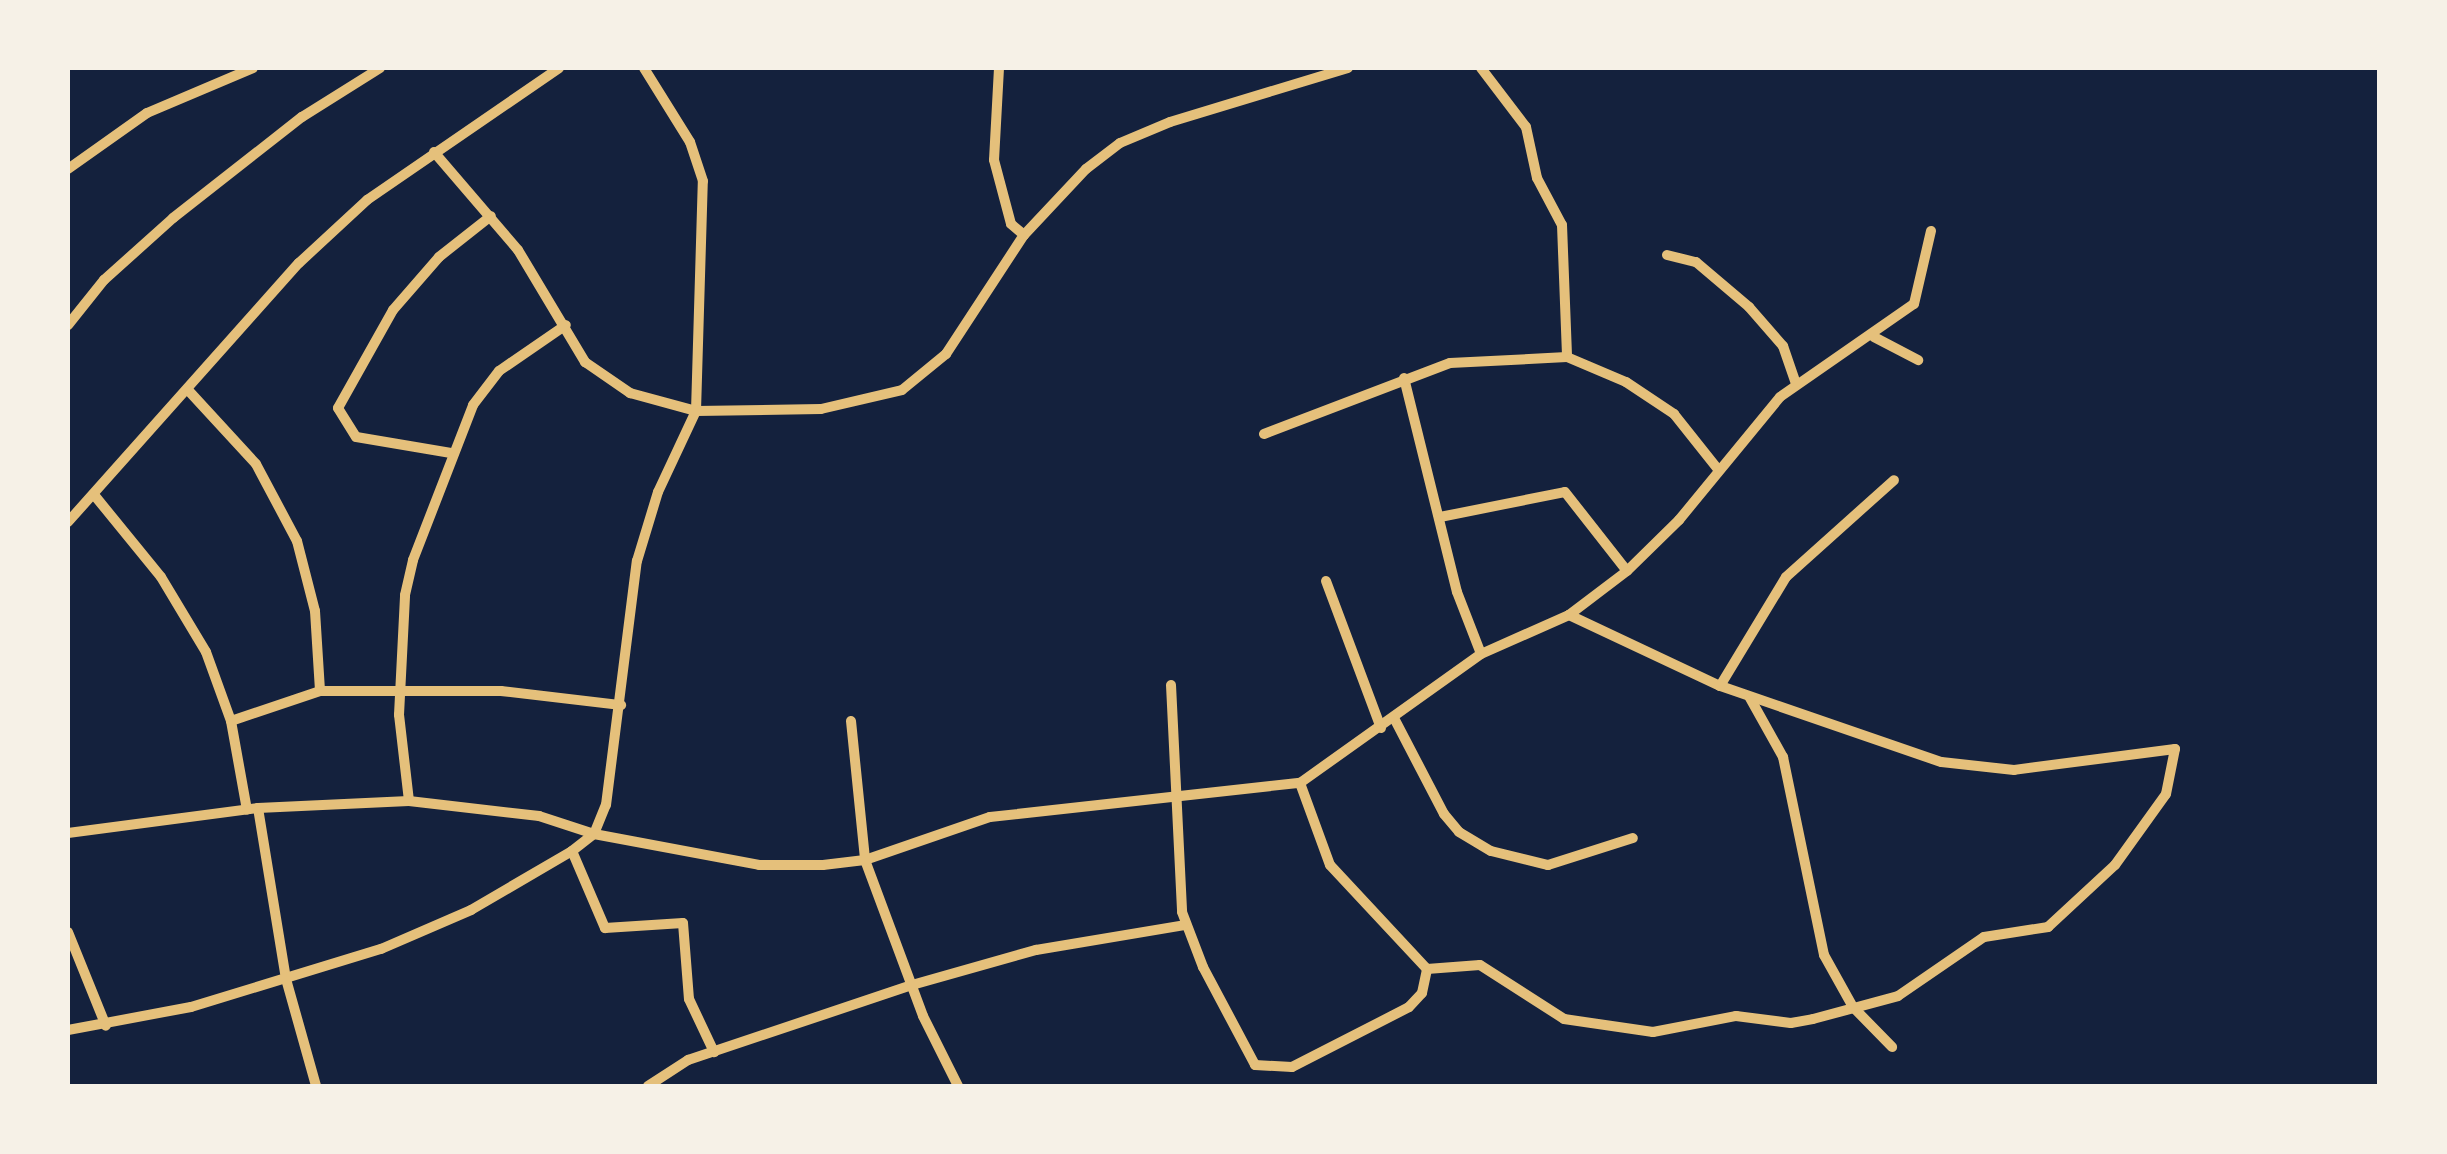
<!DOCTYPE html>
<html>
<head>
<meta charset="utf-8">
<style>
	body { margin:0 }
	#map { position:relative; width:2447px; height:1154px; overflow:hidden; background:#14213d; font-family:"Fira Sans",sans-serif }
	div>[style] { position:absolute }
	.minor>* { height:10px; margin:-5px; padding:0 5px; transform-origin:5px; border-radius:5px; background:#e5c07b }
	span { translate:-50% -50%; white-space:nowrap; text-align:center; line-height:1.15; -webkit-text-stroke:10px #f6f1e7; paint-order:stroke }
	.frame { position:absolute; inset:0; border:70px solid #f6f1e7; pointer-events:none }
</style>
</head>
<body>
<div id="map">
	<div class="minor">
		<div style="left:999px;top:68px;width:92px;rotate:93.1deg"></div>
		<div style="left:994px;top:160px;width:66px;rotate:75.1deg"></div>
		<div style="left:1011px;top:224px;width:17px;rotate:40deg"></div>
		<div style="left:1481px;top:68px;width:74px;rotate:52.7deg"></div>
		<div style="left:1526px;top:127px;width:52px;rotate:77.8deg"></div>
		<div style="left:1537px;top:178px;width:53px;rotate:62deg"></div>
		<div style="left:1562px;top:225px;width:132px;rotate:87.8deg"></div>
		<div style="left:434px;top:152px;width:129px;rotate:49.4deg"></div>
		<div style="left:518px;top:250px;width:131px;rotate:59.1deg"></div>
		<div style="left:585px;top:362px;width:55px;rotate:34.6deg"></div>
		<div style="left:630px;top:393px;width:68px;rotate:15.3deg"></div>
		<div style="left:696px;top:411px;width:230px;rotate:-88.3deg"></div>
		<div style="left:703px;top:181px;width:41px;rotate:-108.4deg"></div>
		<div style="left:690px;top:142px;width:87px;rotate:-121.9deg"></div>
		<div style="left:68px;top:169px;width:97px;rotate:-35.3deg"></div>
		<div style="left:147px;top:113px;width:115px;rotate:-23deg"></div>
		<div style="left:1667px;top:255px;width:30px;rotate:14deg"></div>
		<div style="left:1696px;top:262px;width:70px;rotate:40.3deg"></div>
		<div style="left:1749px;top:307px;width:52px;rotate:48.9deg"></div>
		<div style="left:1783px;top:346px;width:39px;rotate:71deg"></div>
		<div style="left:68px;top:325px;width:58px;rotate:-51.3deg"></div>
		<div style="left:104px;top:280px;width:93px;rotate:-41.9deg"></div>
		<div style="left:173px;top:218px;width:164px;rotate:-38.1deg"></div>
		<div style="left:302px;top:117px;width:92px;rotate:-32.1deg"></div>
		<div style="left:1874px;top:337px;width:50px;rotate:27.6deg"></div>
		<div style="left:1404px;top:378px;width:220px;rotate:76.1deg"></div>
		<div style="left:1457px;top:592px;width:66px;rotate:68.8deg"></div>
		<div style="left:188px;top:390px;width:100px;rotate:47.4deg"></div>
		<div style="left:256px;top:464px;width:87px;rotate:62deg"></div>
		<div style="left:297px;top:541px;width:72px;rotate:75.6deg"></div>
		<div style="left:315px;top:611px;width:80px;rotate:86.4deg"></div>
		<div style="left:1264px;top:434px;width:199px;rotate:-20.9deg"></div>
		<div style="left:1450px;top:363px;width:117px;rotate:-2.9deg"></div>
		<div style="left:1567px;top:357px;width:64px;rotate:23deg"></div>
		<div style="left:1626px;top:382px;width:58px;rotate:33.7deg"></div>
		<div style="left:1674px;top:414px;width:69px;rotate:51.5deg"></div>
		<div style="left:451px;top:453px;width:96px;rotate:-170.4deg"></div>
		<div style="left:356px;top:437px;width:34px;rotate:-122deg"></div>
		<div style="left:338px;top:408px;width:112px;rotate:-60.7deg"></div>
		<div style="left:393px;top:310px;width:70px;rotate:-49deg"></div>
		<div style="left:439px;top:257px;width:66px;rotate:-38.3deg"></div>
		<div style="left:95px;top:496px;width:104px;rotate:50.8deg"></div>
		<div style="left:161px;top:577px;width:87px;rotate:59deg"></div>
		<div style="left:206px;top:652px;width:73px;rotate:70.1deg"></div>
		<div style="left:231px;top:721px;width:90px;rotate:79.8deg"></div>
		<div style="left:1440px;top:517px;width:127px;rotate:-11.3deg"></div>
		<div style="left:1565px;top:492px;width:100px;rotate:51.9deg"></div>
		<div style="left:68px;top:522px;width:347px;rotate:-48.3deg"></div>
		<div style="left:299px;top:263px;width:93px;rotate:-42.8deg"></div>
		<div style="left:367px;top:200px;width:233px;rotate:-34.5deg"></div>
		<div style="left:1326px;top:581px;width:157px;rotate:69.5deg"></div>
		<div style="left:1171px;top:685px;width:227px;rotate:87.2deg"></div>
		<div style="left:1182px;top:912px;width:59px;rotate:69.1deg"></div>
		<div style="left:1203px;top:967px;width:111px;rotate:62deg"></div>
		<div style="left:1255px;top:1065px;width:37px;rotate:3deg"></div>
		<div style="left:1292px;top:1067px;width:131px;rotate:-27.1deg"></div>
		<div style="left:1409px;top:1007px;width:19px;rotate:-47deg"></div>
		<div style="left:1422px;top:993px;width:25px;rotate:-78deg"></div>
		<div style="left:1720px;top:686px;width:127px;rotate:-58.8deg"></div>
		<div style="left:1786px;top:577px;width:145px;rotate:-41.9deg"></div>
		<div style="left:1750px;top:698px;width:68px;rotate:60.8deg"></div>
		<div style="left:1783px;top:757px;width:202px;rotate:78.3deg"></div>
		<div style="left:1824px;top:955px;width:60px;rotate:60.9deg"></div>
		<div style="left:1853px;top:1007px;width:56px;rotate:45.7deg"></div>
		<div style="left:1394px;top:718px;width:108px;rotate:62.5deg"></div>
		<div style="left:1444px;top:814px;width:23px;rotate:50deg"></div>
		<div style="left:1459px;top:832px;width:37px;rotate:31deg"></div>
		<div style="left:1491px;top:851px;width:59px;rotate:13.8deg"></div>
		<div style="left:1548px;top:865px;width:89px;rotate:-17.6deg"></div>
		<div style="left:231px;top:721px;width:94px;rotate:-18.6deg"></div>
		<div style="left:320px;top:691px;width:181px"></div>
		<div style="left:501px;top:691px;width:121px;rotate:6.7deg"></div>
		<div style="left:851px;top:721px;width:140px;rotate:84.2deg"></div>
		<div style="left:865px;top:860px;width:166px;rotate:69.6deg"></div>
		<div style="left:923px;top:1016px;width:78px;rotate:63.4deg"></div>
		<div style="left:1300px;top:783px;width:87px;rotate:69.9deg"></div>
		<div style="left:1330px;top:865px;width:142px;rotate:47deg"></div>
		<div style="left:1427px;top:969px;width:53px;rotate:-4.3deg"></div>
		<div style="left:1480px;top:965px;width:100px;rotate:32.7deg"></div>
		<div style="left:1564px;top:1019px;width:90px;rotate:8.3deg"></div>
		<div style="left:1653px;top:1032px;width:85px;rotate:-10.9deg"></div>
		<div style="left:1736px;top:1016px;width:55px;rotate:7.3deg"></div>
		<div style="left:1791px;top:1023px;width:22px;rotate:-10deg"></div>
		<div style="left:1813px;top:1019px;width:88px;rotate:-15.1deg"></div>
		<div style="left:1898px;top:996px;width:104px;rotate:-34.5deg"></div>
		<div style="left:1984px;top:937px;width:65px;rotate:-8.9deg"></div>
		<div style="left:2048px;top:927px;width:91px;rotate:-42.8deg"></div>
		<div style="left:2115px;top:865px;width:87px;rotate:-54.3deg"></div>
		<div style="left:2166px;top:794px;width:46px;rotate:-78.7deg"></div>
		<div style="left:2175px;top:749px;width:162px;rotate:172.6deg"></div>
		<div style="left:2014px;top:770px;width:73px;rotate:-173.7deg"></div>
		<div style="left:1941px;top:762px;width:234px;rotate:-161deg"></div>
		<div style="left:1720px;top:686px;width:167px;rotate:-154.8deg"></div>
		<div style="left:409px;top:801px;width:87px;rotate:-96.6deg"></div>
		<div style="left:399px;top:715px;width:120px;rotate:-87.1deg"></div>
		<div style="left:405px;top:595px;width:36px;rotate:-77deg"></div>
		<div style="left:413px;top:560px;width:166px;rotate:-68.8deg"></div>
		<div style="left:473px;top:405px;width:43px;rotate:-52.6deg"></div>
		<div style="left:499px;top:371px;width:81px;rotate:-34.5deg"></div>
		<div style="left:258px;top:808px;width:173px;rotate:80.7deg"></div>
		<div style="left:286px;top:979px;width:111px;rotate:74.3deg"></div>
		<div style="left:68px;top:833px;width:192px;rotate:-7.5deg"></div>
		<div style="left:258px;top:808px;width:151px;rotate:-2.7deg"></div>
		<div style="left:409px;top:801px;width:131px;rotate:6.6deg"></div>
		<div style="left:539px;top:816px;width:58px;rotate:18.1deg"></div>
		<div style="left:594px;top:834px;width:168px;rotate:10.6deg"></div>
		<div style="left:759px;top:865px;width:64px"></div>
		<div style="left:823px;top:865px;width:42px;rotate:-6.8deg"></div>
		<div style="left:865px;top:860px;width:132px;rotate:-19deg"></div>
		<div style="left:990px;top:817px;width:312px;rotate:-6.3deg"></div>
		<div style="left:1300px;top:783px;width:222px;rotate:-35.5deg"></div>
		<div style="left:1481px;top:654px;width:96px;rotate:-23.9deg"></div>
		<div style="left:1569px;top:615px;width:73px;rotate:-37.2deg"></div>
		<div style="left:1627px;top:571px;width:73px;rotate:-44.4deg"></div>
		<div style="left:1679px;top:520px;width:159px;rotate:-50.6deg"></div>
		<div style="left:1780px;top:397px;width:163px;rotate:-34.8deg"></div>
		<div style="left:1914px;top:304px;width:75px;rotate:-76.9deg"></div>
		<div style="left:572px;top:851px;width:84px;rotate:66.8deg"></div>
		<div style="left:605px;top:928px;width:78px;rotate:-3.7deg"></div>
		<div style="left:683px;top:923px;width:76px;rotate:85.5deg"></div>
		<div style="left:689px;top:999px;width:59px;rotate:64.7deg"></div>
		<div style="left:68px;top:932px;width:101px;rotate:68deg"></div>
		<div style="left:68px;top:1030px;width:125px;rotate:-10.6deg"></div>
		<div style="left:191px;top:1007px;width:199px;rotate:-17deg"></div>
		<div style="left:381px;top:949px;width:98px;rotate:-23.4deg"></div>
		<div style="left:471px;top:910px;width:117px;rotate:-30.3deg"></div>
		<div style="left:572px;top:851px;width:28px;rotate:-38deg"></div>
		<div style="left:594px;top:834px;width:31px;rotate:-68deg"></div>
		<div style="left:606px;top:805px;width:246px;rotate:-82.8deg"></div>
		<div style="left:637px;top:561px;width:72px;rotate:-73.1deg"></div>
		<div style="left:658px;top:492px;width:89px;rotate:-64.9deg"></div>
		<div style="left:696px;top:411px;width:125px;rotate:-0.9deg"></div>
		<div style="left:821px;top:409px;width:83px;rotate:-13.2deg"></div>
		<div style="left:902px;top:390px;width:57px;rotate:-39.3deg"></div>
		<div style="left:946px;top:354px;width:142px;rotate:-56.8deg"></div>
		<div style="left:1024px;top:235px;width:91px;rotate:-46.8deg"></div>
		<div style="left:1086px;top:169px;width:43px;rotate:-37.4deg"></div>
		<div style="left:1120px;top:143px;width:54px;rotate:-22.8deg"></div>
		<div style="left:1170px;top:122px;width:186px;rotate:-16.9deg"></div>
		<div style="left:648px;top:1086px;width:48px;rotate:-33deg"></div>
		<div style="left:688px;top:1060px;width:236px;rotate:-18.5deg"></div>
		<div style="left:912px;top:985px;width:129px;rotate:-15.8deg"></div>
		<div style="left:1036px;top:950px;width:152px;rotate:-9.5deg"></div>
	</div>
	<div class="frame"></div>
</div>
</body>
</html>
